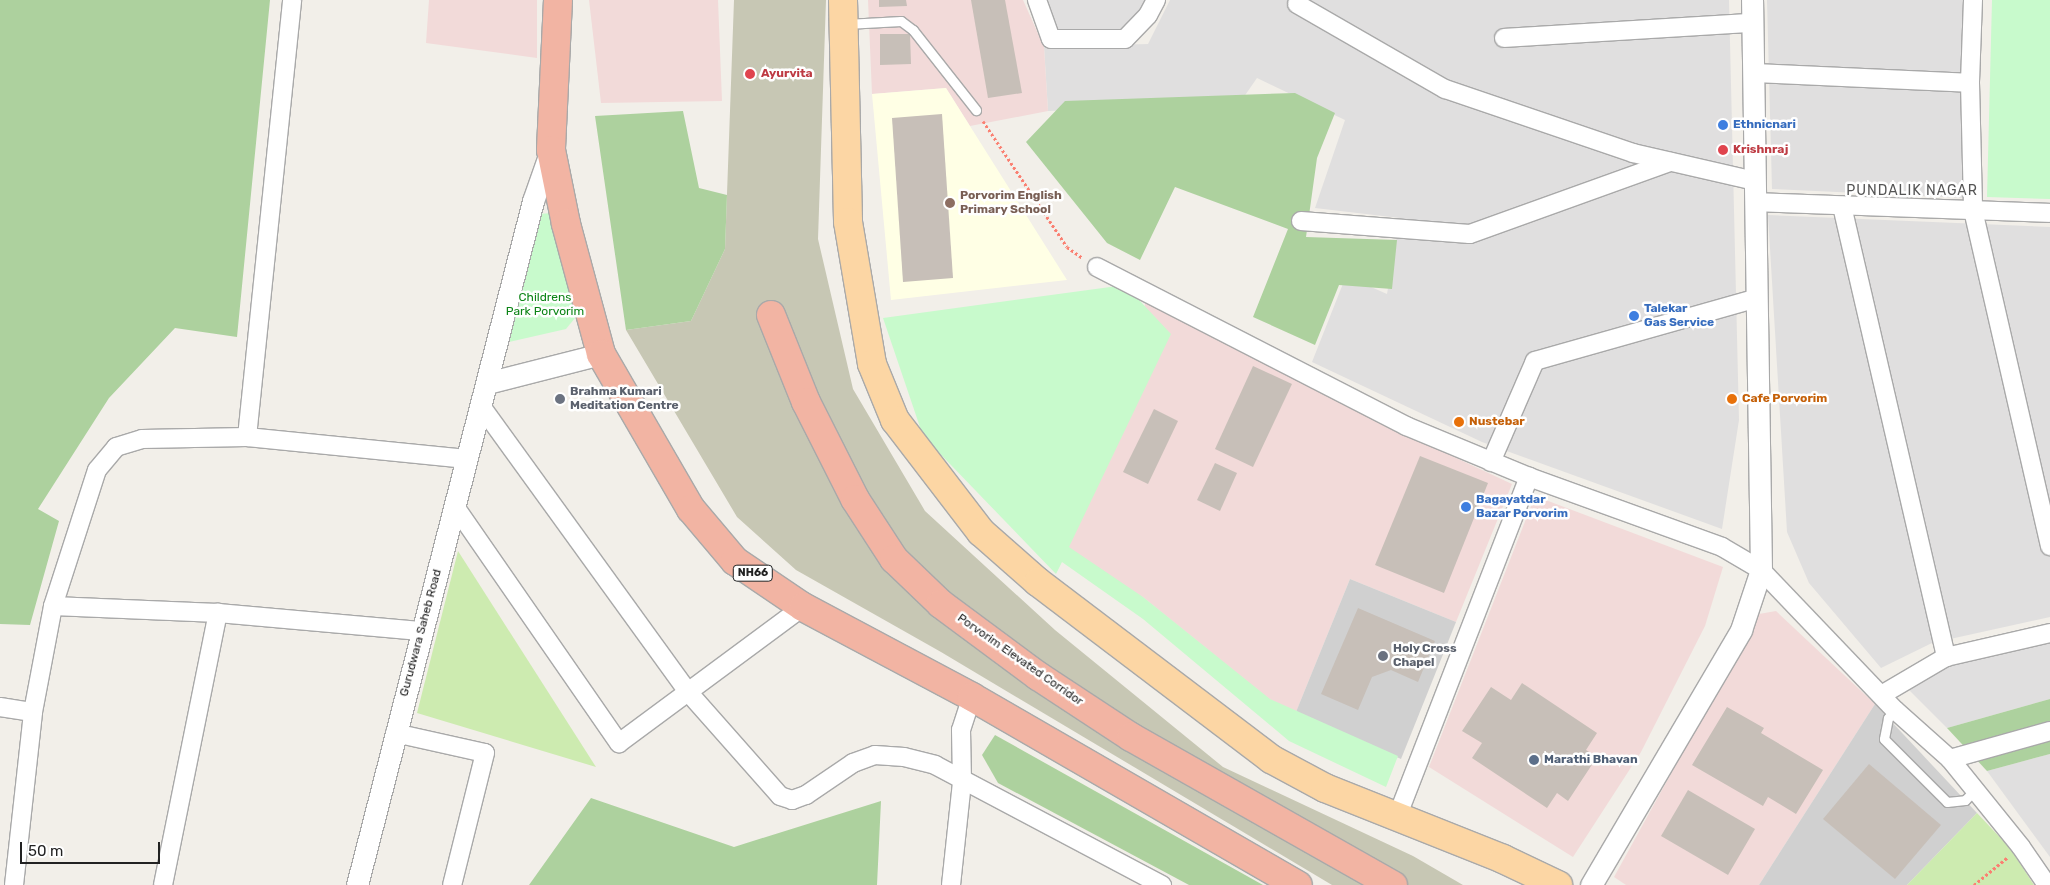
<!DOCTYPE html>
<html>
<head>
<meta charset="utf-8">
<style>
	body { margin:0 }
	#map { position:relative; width:2050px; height:885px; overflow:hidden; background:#f2efe9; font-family:Rubik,sans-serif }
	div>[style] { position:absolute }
	.residential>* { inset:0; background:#e0dfdf }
	.commercial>* { inset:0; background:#f2dad9 }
	.education>* { inset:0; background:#ffffe5 }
	.religious>* { inset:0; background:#d0d0d0 }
	.construction>* { inset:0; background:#c7c7b4 }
	.grass>* { inset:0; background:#cdebb0 }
	.forest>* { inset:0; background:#add19e }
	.park>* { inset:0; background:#c8facc }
	.building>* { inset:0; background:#c7bfb8 }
	.path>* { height:3px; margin-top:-1.5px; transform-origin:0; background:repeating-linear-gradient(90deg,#fa8072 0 2.5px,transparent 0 5px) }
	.roads { filter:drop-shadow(1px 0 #a9a9a9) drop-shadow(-1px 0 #a9a9a9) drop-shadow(0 1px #a9a9a9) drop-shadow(0 -1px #a9a9a9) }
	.service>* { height:9px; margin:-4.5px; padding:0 4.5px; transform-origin:4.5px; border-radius:4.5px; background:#fff }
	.minor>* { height:18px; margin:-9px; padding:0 9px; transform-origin:9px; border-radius:9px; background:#fff }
	.tertiary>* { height:21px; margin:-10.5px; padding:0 10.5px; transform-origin:10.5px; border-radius:10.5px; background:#fff }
	.primary>* { height:28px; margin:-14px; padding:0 14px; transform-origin:14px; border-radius:14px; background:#fcd6a4 }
	.trunk>* { height:28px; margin:-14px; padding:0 14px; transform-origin:14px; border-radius:14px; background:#f2b4a3 }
	.dots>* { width:14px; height:14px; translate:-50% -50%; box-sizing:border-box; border:2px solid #fff; border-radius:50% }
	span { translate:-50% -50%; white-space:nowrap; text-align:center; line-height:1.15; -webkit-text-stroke:5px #fff; paint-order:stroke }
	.shield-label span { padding:1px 4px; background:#fff; border:1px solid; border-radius:4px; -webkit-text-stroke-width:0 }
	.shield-label { font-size:11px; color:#222; font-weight:700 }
	.health-label { font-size:12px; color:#be3a42; font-weight:700 }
	.left { translate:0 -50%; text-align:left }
	.shop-label { font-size:12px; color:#366cbe; font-weight:700 }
	.education-label { font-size:12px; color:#785e54; font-weight:700 }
	.park-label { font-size:12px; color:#0c8416 }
	.worship-label { font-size:12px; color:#5b616d; font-weight:700 }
	.food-label { font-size:12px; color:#c56008; font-weight:700 }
	.street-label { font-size:12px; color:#222 }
	.service-label { font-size:12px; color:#4e5e75; font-weight:700 }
	.neighbourhood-label { font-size:14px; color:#555; letter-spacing:1px }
	.scale { position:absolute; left:20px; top:842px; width:140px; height:22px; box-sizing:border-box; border:2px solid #222; border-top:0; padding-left:6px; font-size:15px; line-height:18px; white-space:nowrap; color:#222; -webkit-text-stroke:4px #fff; paint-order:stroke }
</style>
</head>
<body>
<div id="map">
	<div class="residential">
		<div style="clip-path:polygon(1047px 0,1148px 0,1140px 14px,1121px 33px,1064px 35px,1055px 26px)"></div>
		<div style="clip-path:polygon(1170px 0,1729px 0,1739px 420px,1722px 529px,1482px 442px,1312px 362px,1346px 276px,1387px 294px,1400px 218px,1315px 208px,1345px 120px,1257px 78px,1239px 104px,1048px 111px,1044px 47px,1148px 44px)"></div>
		<div style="clip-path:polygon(1767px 0,1963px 0,1966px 198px,1772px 189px)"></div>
		<div style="clip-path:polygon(1768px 215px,2050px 227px,2050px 617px,1932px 643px,1881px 668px,1809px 583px,1787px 532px)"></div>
		<div style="clip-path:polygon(2050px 643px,2050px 699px,1947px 728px,1909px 690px,1950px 665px)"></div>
		<div style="clip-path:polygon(2050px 754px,2050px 857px,1987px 771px)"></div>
	</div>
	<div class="commercial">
		<div style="clip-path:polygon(429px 0,537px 0,537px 58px,426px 43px)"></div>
		<div style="clip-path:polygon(589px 0,718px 0,722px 101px,601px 103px)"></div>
		<div style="clip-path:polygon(868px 0,1023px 0,1044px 47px,1048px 111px,970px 126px,946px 88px,872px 94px)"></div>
		<div style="clip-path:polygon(1147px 300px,1407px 435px,1512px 484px,1456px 622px,1350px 579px,1296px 712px,1269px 699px,1144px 598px,1044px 538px)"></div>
		<div style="clip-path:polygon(1535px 496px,1723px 567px,1705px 626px,1641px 752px,1573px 857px,1429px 767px)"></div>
		<div style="clip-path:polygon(1776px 611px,1875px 704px,1759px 885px,1626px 885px,1614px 877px,1759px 614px)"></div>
	</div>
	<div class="education">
		<div style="clip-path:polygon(946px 88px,1067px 280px,891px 300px,872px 94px)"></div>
	</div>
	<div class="religious">
		<div style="clip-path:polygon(1350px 579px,1456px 622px,1401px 759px,1296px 712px)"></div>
		<div style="clip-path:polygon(1875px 704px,1977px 813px,1907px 885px,1759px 885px)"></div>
	</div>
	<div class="construction">
		<div style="clip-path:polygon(734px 0,826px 0,818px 239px,853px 389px,925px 511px,1055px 630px,1223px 767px,1413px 856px,1463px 885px,1332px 885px,941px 652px,796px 570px,737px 517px,626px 330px,691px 321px,725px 249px)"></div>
	</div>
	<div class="grass">
		<div style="clip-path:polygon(458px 551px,596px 767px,417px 713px)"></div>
		<div style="clip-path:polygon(1977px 813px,2010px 848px,2034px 885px,1907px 885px)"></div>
	</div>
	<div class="forest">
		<div style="clip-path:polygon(0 0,270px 0,237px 337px,175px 328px,109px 398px,38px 509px,59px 521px,30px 625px,0 624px)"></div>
		<div style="clip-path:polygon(1295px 93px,1335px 113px,1317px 158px,1306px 237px,1397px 240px,1392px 289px,1339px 285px,1315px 345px,1253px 317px,1288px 229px,1175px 187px,1140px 260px,1107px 243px,1026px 142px,1065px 101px)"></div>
		<div style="clip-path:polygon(683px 111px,699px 188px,727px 195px,725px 249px,691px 321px,626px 330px,595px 116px)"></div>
		<div style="clip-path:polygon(2050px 699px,2050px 754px,1987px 771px,1947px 728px)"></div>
		<div style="clip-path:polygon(995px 735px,1263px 885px,1189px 885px,998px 783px,982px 755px)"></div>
		<div style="clip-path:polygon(591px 798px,734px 847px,881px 801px,877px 885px,529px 885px)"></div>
	</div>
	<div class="park">
		<div style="clip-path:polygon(1992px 0,2050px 0,2050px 199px,1987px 197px)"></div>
		<div style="clip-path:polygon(553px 213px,575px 318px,566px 329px,509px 342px,538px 214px)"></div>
		<div style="clip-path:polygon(1125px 285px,1171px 334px,1069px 547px,1143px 597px,1270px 699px,1398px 756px,1386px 787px,1289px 741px,1143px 619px,1062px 562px,1056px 574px,923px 436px,883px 318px)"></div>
	</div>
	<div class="building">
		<div style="clip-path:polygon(879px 0,906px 0,907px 6px,879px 7px)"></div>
		<div style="clip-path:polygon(971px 0,1005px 0,1022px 93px,988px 98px)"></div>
		<div style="clip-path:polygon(880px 34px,910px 34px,911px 64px,880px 65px)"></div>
		<div style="clip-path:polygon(942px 114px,953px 278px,903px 282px,892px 118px)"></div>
		<div style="clip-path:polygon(1253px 366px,1292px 384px,1253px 467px,1215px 449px)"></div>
		<div style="clip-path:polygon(1154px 409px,1178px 421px,1148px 484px,1123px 472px)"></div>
		<div style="clip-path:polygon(1420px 456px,1488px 483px,1444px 593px,1375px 565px)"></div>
		<div style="clip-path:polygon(1215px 463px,1237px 473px,1220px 511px,1197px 500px)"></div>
		<div style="clip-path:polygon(1358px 608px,1435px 641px,1418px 682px,1391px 670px,1372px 677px,1358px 710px,1321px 694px)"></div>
		<div style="clip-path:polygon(1522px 683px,1597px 733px,1586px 750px,1597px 757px,1568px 801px,1557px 793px,1547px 808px,1472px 758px,1482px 743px,1462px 731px,1491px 687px,1511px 700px)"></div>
		<div style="clip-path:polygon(1727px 707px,1764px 728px,1761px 733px,1823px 770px,1796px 814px,1768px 797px,1763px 806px,1692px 765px)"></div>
		<div style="clip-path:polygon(1869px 764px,1941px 825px,1895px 879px,1823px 819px)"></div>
		<div style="clip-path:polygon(1688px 790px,1755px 829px,1728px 875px,1661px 836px)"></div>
	</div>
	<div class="path">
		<div style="left:983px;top:121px;width:151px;rotate:56.3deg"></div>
		<div style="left:1067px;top:247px;width:19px;rotate:35deg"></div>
		<div style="left:1974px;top:885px;width:44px;rotate:-39.5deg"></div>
	</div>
	<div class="roads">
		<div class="service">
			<div style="left:846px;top:24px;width:55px;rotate:-3.1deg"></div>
			<div style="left:901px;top:21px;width:15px;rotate:37deg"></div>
			<div style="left:913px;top:30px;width:102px;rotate:51.8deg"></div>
			<div style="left:1895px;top:710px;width:11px;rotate:131deg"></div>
			<div style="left:1888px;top:718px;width:21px;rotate:101deg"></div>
			<div style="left:1884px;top:739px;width:89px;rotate:45deg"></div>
			<div style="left:1947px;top:802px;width:18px;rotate:-6deg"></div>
			<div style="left:1965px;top:800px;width:14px;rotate:-45deg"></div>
		</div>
		<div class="minor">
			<div style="left:1037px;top:0;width:41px;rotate:70.3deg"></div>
			<div style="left:1051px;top:39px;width:74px"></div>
			<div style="left:1125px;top:39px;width:33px;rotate:-46deg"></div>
			<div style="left:1148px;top:15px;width:17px;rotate:-62deg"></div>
			<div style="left:1973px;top:0;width:83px;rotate:92.1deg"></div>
			<div style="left:1970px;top:83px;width:127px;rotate:88.6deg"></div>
			<div style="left:1973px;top:210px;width:345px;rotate:77.1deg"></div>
			<div style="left:1297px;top:4px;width:171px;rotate:29.9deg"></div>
			<div style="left:1445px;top:89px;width:199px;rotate:18.8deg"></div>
			<div style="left:1633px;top:153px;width:125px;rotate:12.9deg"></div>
			<div style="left:1504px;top:38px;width:248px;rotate:-3.5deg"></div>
			<div style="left:1753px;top:73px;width:217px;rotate:2.6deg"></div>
			<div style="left:1755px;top:202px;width:295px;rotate:2.1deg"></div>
			<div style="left:1842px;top:206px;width:463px;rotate:77deg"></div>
			<div style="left:1301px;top:221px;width:169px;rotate:4.4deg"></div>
			<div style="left:1470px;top:234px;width:213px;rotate:-19.8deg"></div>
			<div style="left:1097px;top:267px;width:348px;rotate:27.2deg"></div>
			<div style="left:1406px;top:426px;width:133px;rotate:22.5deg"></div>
			<div style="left:1529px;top:477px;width:205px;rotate:19.9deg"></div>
			<div style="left:1722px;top:547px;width:45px;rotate:30.5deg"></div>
			<div style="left:1761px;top:570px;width:194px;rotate:46.3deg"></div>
			<div style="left:1895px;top:710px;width:74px;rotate:41.7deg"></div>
			<div style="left:1950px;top:759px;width:113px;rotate:51.1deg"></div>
			<div style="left:2021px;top:847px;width:46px;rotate:55.6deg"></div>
			<div style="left:481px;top:406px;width:354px;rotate:54.1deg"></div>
			<div style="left:689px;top:693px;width:137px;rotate:48.5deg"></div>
			<div style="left:780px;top:796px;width:13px;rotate:18deg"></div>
			<div style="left:792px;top:800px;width:15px;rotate:-20deg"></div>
			<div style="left:806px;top:795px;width:57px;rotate:-34.2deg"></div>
			<div style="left:853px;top:763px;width:23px;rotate:-20deg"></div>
			<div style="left:875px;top:755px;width:29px;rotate:4deg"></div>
			<div style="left:904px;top:757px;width:32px;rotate:14deg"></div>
			<div style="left:935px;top:765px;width:257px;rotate:27.9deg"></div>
			<div style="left:247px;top:437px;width:439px;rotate:-84.1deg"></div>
			<div style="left:1491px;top:462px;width:110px;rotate:-66.5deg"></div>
			<div style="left:1535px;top:361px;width:231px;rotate:-15.8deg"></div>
			<div style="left:454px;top:505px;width:290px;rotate:55.3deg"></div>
			<div style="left:619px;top:743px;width:229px;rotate:-36.5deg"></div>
			<div style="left:53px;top:606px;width:165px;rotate:2.4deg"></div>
			<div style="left:218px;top:613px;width:203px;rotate:5.1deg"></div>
			<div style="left:1883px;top:694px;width:73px;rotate:-30.4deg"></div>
			<div style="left:1946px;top:657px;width:107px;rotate:-13deg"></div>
			<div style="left:0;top:707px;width:33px;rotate:9deg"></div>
			<div style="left:395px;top:733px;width:92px;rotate:12.5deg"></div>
			<div style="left:485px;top:753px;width:136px;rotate:104deg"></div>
			<div style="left:1950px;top:759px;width:104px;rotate:-15.6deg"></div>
			<div style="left:1397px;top:817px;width:365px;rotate:-68.8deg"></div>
			<div style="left:14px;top:885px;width:174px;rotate:-83.7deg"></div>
			<div style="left:33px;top:712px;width:108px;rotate:-79.3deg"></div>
			<div style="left:53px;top:606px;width:143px;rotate:-72.1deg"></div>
			<div style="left:97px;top:470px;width:30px;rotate:-50deg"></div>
			<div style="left:116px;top:447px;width:27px;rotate:-17deg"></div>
			<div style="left:142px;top:439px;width:105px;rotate:-1.1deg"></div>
			<div style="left:247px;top:437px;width:221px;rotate:5.7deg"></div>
			<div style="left:163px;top:885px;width:278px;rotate:-78.6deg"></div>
			<div style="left:951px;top:885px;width:104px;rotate:-83.9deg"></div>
			<div style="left:962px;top:782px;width:52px;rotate:-91.1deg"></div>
			<div style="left:961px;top:730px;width:35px;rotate:-72deg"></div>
		</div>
		<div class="tertiary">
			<div style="left:487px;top:383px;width:118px;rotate:-14.3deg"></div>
			<div style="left:357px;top:885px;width:706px;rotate:-75.57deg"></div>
			<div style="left:533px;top:201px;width:54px;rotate:-70.6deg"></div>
			<div style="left:1591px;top:885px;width:296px;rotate:-59.5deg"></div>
			<div style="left:1741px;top:630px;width:63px;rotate:-71.6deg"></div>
			<div style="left:1761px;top:570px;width:570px;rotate:-90.9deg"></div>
		</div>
		<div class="primary">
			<div style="left:843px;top:0;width:222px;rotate:88.7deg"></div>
			<div style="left:848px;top:222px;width:144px;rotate:80.4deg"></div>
			<div style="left:872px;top:364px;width:61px;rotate:67.7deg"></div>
			<div style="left:895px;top:420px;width:141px;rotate:52.5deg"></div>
			<div style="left:981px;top:532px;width:76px;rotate:41.3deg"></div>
			<div style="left:1038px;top:582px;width:293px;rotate:37.2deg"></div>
			<div style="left:1271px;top:759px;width:61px;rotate:28.2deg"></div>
			<div style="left:1325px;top:788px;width:192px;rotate:21.7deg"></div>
			<div style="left:1503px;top:859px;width:61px;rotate:25.3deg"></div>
		</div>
		<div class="trunk">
			<div style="left:558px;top:0;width:150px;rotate:92.7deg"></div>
			<div style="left:551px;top:150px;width:76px;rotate:78.5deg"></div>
			<div style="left:566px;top:224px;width:135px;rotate:74.9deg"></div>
			<div style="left:601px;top:354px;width:179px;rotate:59.9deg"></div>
			<div style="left:691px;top:509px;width:68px;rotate:49.8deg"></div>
			<div style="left:735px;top:561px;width:82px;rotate:34.1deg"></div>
			<div style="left:803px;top:607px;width:191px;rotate:28deg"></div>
			<div style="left:972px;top:697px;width:376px;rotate:30deg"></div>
			<div style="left:771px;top:315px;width:94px;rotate:68.1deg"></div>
			<div style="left:806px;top:402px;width:109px;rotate:63.2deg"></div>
			<div style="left:855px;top:499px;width:72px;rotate:57deg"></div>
			<div style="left:894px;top:559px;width:65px;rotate:43.8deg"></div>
			<div style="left:941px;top:604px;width:121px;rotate:36.6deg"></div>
			<div style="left:1038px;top:676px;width:111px;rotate:33.3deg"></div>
			<div style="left:1131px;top:737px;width:301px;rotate:29.5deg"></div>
		</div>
	</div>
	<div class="dots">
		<div style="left:750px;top:74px;background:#e0444e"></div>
		<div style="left:1723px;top:125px;background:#3f7fe0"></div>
		<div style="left:1723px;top:150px;background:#e0444e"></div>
		<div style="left:950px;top:203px;background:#8d6e63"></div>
		<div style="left:1634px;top:316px;background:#3f7fe0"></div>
		<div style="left:560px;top:399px;background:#6b7280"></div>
		<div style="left:1732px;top:399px;background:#e8710a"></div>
		<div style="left:1459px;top:422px;background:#e8710a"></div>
		<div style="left:1466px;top:507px;background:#3f7fe0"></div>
		<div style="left:1383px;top:656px;background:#6b7280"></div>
		<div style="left:1534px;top:760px;background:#5c6f8a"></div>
	</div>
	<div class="shield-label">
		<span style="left:753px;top:573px">NH66</span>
	</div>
	<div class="health-label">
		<span class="left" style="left:761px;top:74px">Ayurvita</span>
		<span class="left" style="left:1733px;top:150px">Krishnraj</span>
	</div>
	<div class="shop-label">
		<span class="left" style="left:1733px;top:125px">Ethnicnari</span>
		<span class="left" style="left:1644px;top:316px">Talekar<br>Gas Service</span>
		<span class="left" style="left:1476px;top:507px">Bagayatdar<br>Bazar Porvorim</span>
	</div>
	<div class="education-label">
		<span class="left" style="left:960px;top:203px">Porvorim English<br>Primary School</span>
	</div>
	<div class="park-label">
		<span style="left:545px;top:305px">Childrens<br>Park Porvorim</span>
	</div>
	<div class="worship-label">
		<span class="left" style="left:570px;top:399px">Brahma Kumari<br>Meditation Centre</span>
		<span class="left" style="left:1393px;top:656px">Holy Cross<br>Chapel</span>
	</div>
	<div class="food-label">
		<span class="left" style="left:1742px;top:399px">Cafe Porvorim</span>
		<span class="left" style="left:1469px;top:422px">Nustebar</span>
	</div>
	<div class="street-label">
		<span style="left:421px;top:633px;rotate:-75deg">Gurudwara Saheb Road</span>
		<span style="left:1020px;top:660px;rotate:35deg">Porvorim Elevated Corridor</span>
	</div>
	<div class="service-label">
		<span class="left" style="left:1544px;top:760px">Marathi Bhavan</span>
	</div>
	<div class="neighbourhood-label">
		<span style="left:1912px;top:191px">PUNDALIK NAGAR</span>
	</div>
	<div class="scale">50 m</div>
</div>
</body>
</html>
